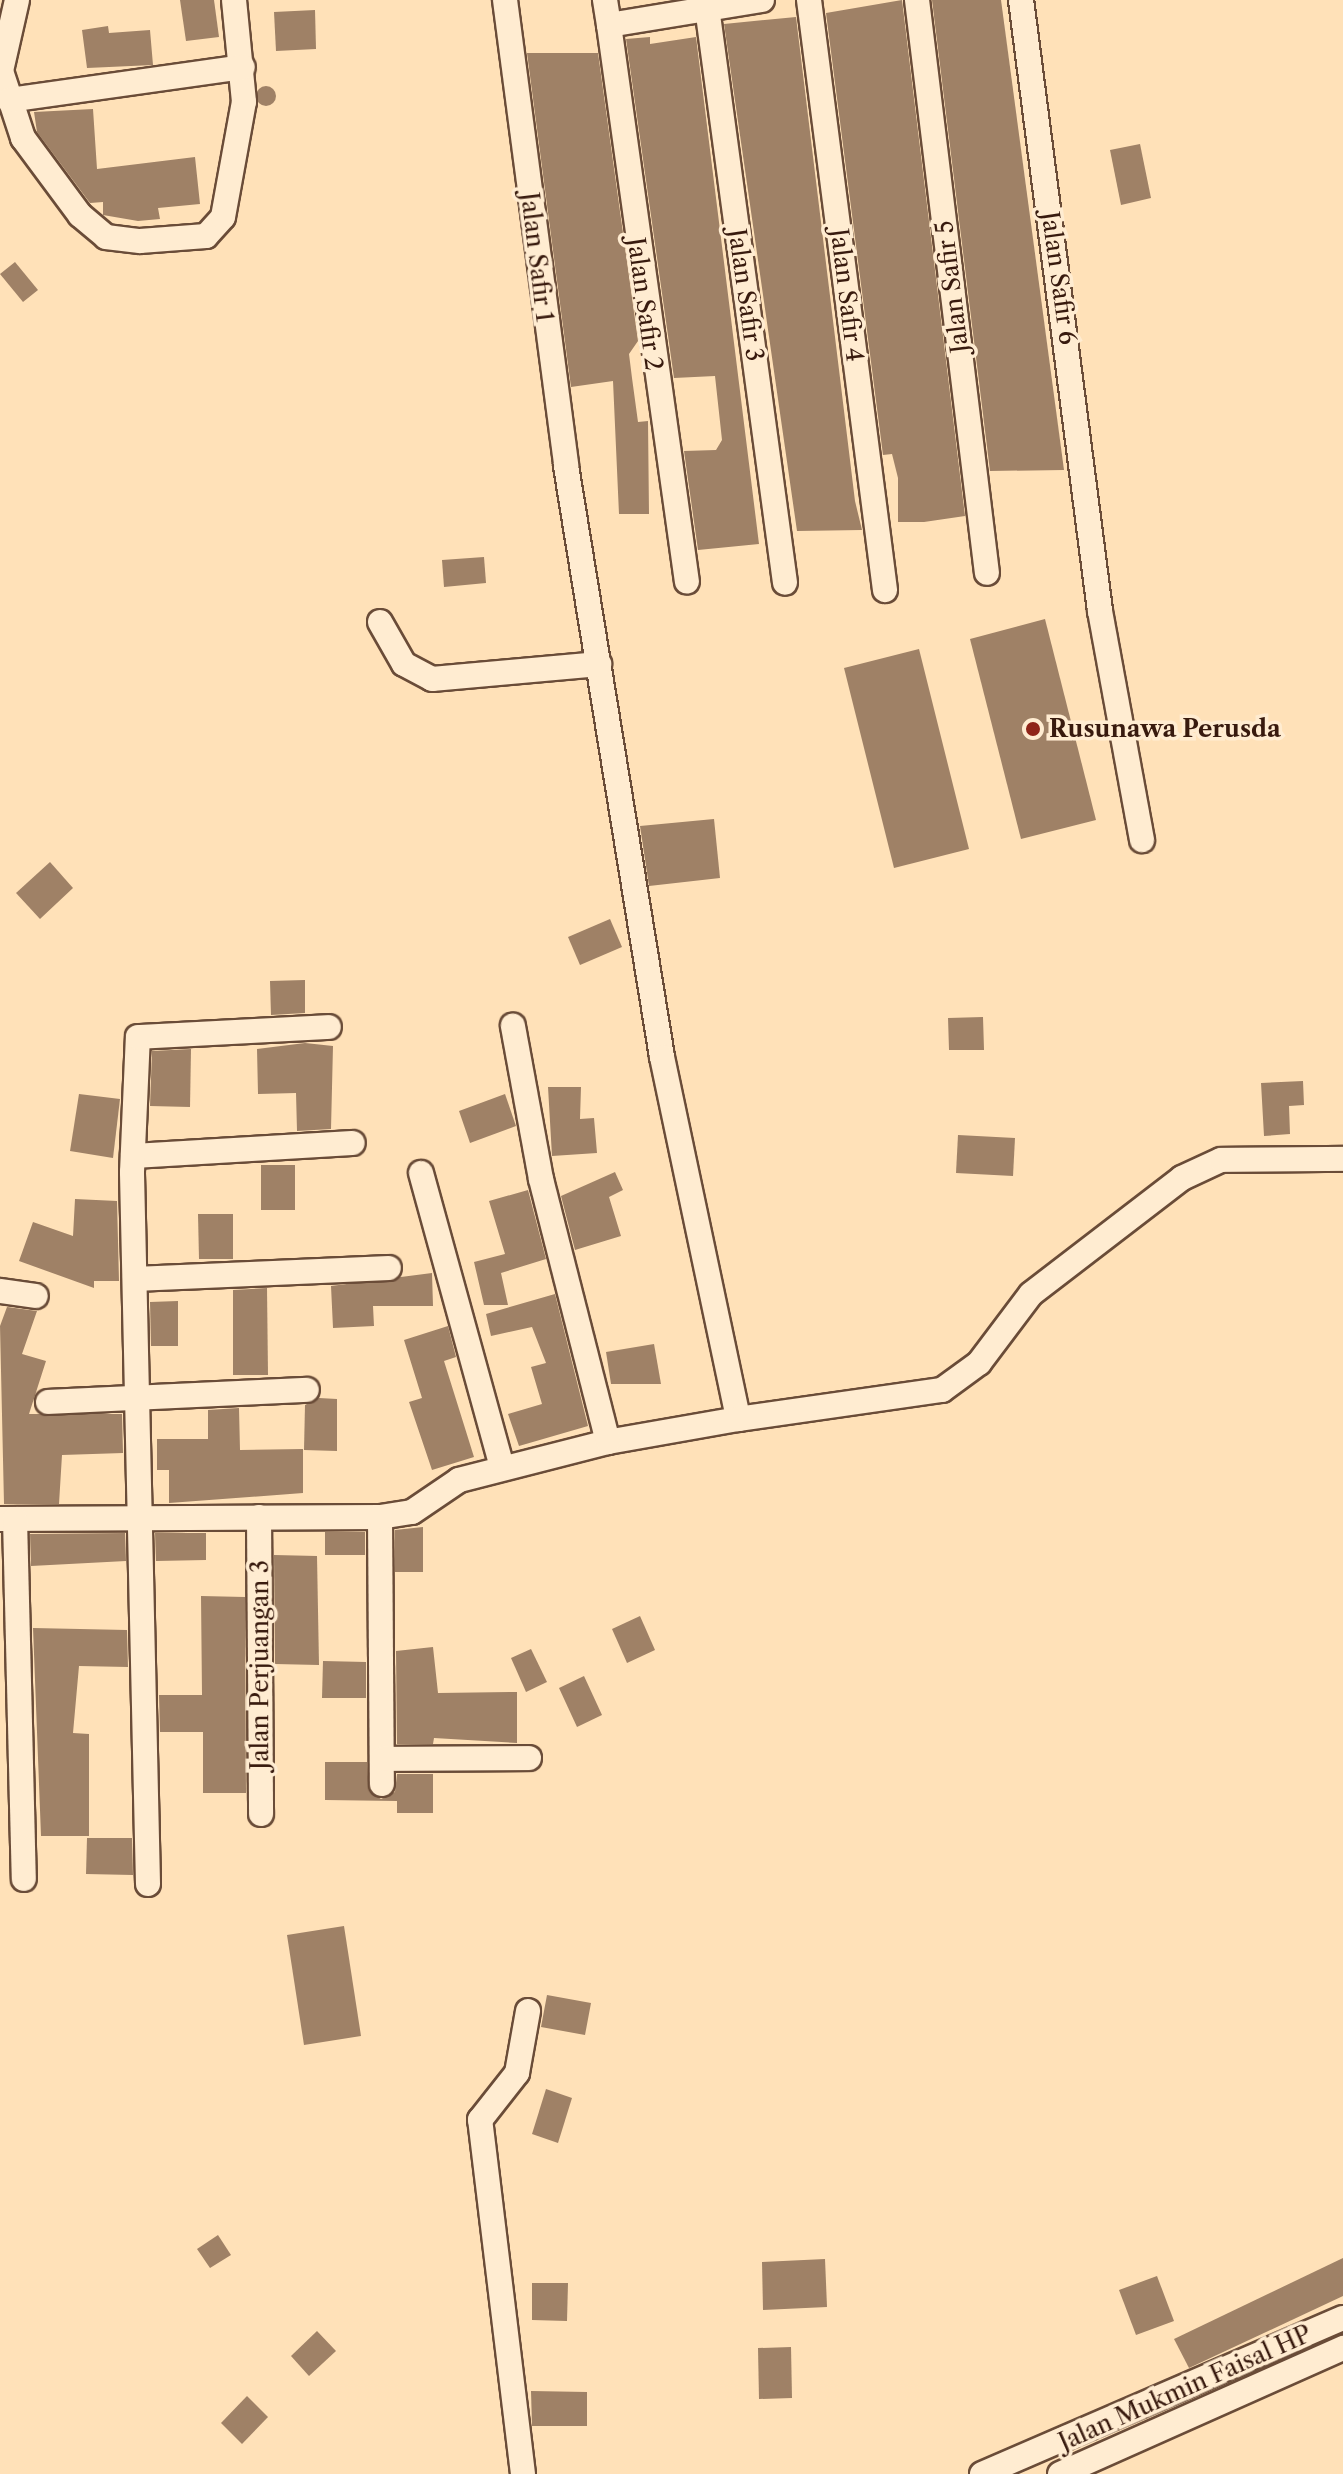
<!DOCTYPE html>
<html>
<head>
<meta charset="utf-8">
<style>
	body { margin:0 }
	#map { position:relative; width:1343px; height:2474px; overflow:hidden; background:#ffe1b8; font-family:"Libre Caslon Text",serif }
	div>[style] { position:absolute }
	.building>* { inset:0; background:#9f8166 }
	.round { border-radius:50% }
	.roads { filter:drop-shadow(2px 0 #6a4c38) drop-shadow(-2px 0 #6a4c38) drop-shadow(0 2px #6a4c38) drop-shadow(0 -2px #6a4c38) }
	.minor>* { height:24px; margin:-12px; padding:0 12px; transform-origin:12px; border-radius:12px; background:#ffecd1 }
	.dots>* { width:22px; height:22px; translate:-50% -50%; box-sizing:border-box; border:4px solid #ffecd1; border-radius:50% }
	span { translate:-50% -50%; white-space:nowrap; text-align:center; line-height:1.15; -webkit-text-stroke:7px #ffecd1; paint-order:stroke }
	.street-label { font-size:24px; color:#381a0e }
	.poi-label { font-size:24px; color:#381a0e; font-weight:700 }
	.left { translate:0 -50%; text-align:left }
</style>
</head>
<body>
<div id="map">
	<div class="building">
		<div style="clip-path:polygon(180px 0,214px 0,219px 37px,186px 41px)"></div>
		<div style="clip-path:polygon(902px 0,965px 516px,924px 522px,898px 522px,898px 478px,892px 454px,883px 455px,826px 13px)"></div>
		<div style="clip-path:polygon(932px 0,1001px 0,1064px 470px,990px 471px)"></div>
		<div style="clip-path:polygon(315px 10px,316px 49px,276px 51px,274px 12px)"></div>
		<div style="clip-path:polygon(796px 17px,855px 501px,862px 530px,797px 531px,724px 24px)"></div>
		<div style="clip-path:polygon(108px 26px,109px 33px,150px 30px,153px 65px,87px 68px,82px 30px)"></div>
		<div style="clip-path:polygon(650px 37px,650px 44px,696px 37px,759px 544px,698px 550px,684px 451px,716px 450px,722px 440px,715px 376px,674px 378px,626px 39px)"></div>
		<div style="clip-path:polygon(527px 53px,598px 53px,638px 341px,629px 354px,632px 378px,638px 422px,648px 421px,649px 514px,619px 514px,613px 381px,571px 387px)"></div>
		<div class="round" style="left:256px;top:86px;width:20px;height:20px"></div>
		<div style="clip-path:polygon(93px 109px,97px 169px,195px 157px,200px 204px,158px 208px,160px 219px,138px 221px,103px 215px,103px 202px,90px 203px,37px 132px,34px 112px)"></div>
		<div style="clip-path:polygon(1140px 144px,1151px 198px,1121px 205px,1110px 150px)"></div>
		<div style="clip-path:polygon(15px 262px,38px 290px,23px 302px,0 274px)"></div>
		<div style="clip-path:polygon(484px 557px,486px 583px,444px 587px,442px 560px)"></div>
		<div style="clip-path:polygon(1045px 619px,1096px 820px,1021px 839px,970px 639px)"></div>
		<div style="clip-path:polygon(919px 649px,969px 849px,894px 868px,844px 668px)"></div>
		<div style="clip-path:polygon(714px 819px,720px 878px,649px 886px,640px 826px)"></div>
		<div style="clip-path:polygon(50px 862px,73px 888px,40px 919px,16px 893px)"></div>
		<div style="clip-path:polygon(610px 919px,622px 947px,580px 965px,568px 937px)"></div>
		<div style="clip-path:polygon(305px 980px,305px 1013px,271px 1015px,270px 981px)"></div>
		<div style="clip-path:polygon(983px 1017px,984px 1050px,949px 1050px,948px 1018px)"></div>
		<div style="clip-path:polygon(305px 1043px,333px 1046px,331px 1129px,297px 1131px,296px 1093px,258px 1094px,257px 1049px)"></div>
		<div style="clip-path:polygon(191px 1049px,190px 1107px,150px 1106px,152px 1051px)"></div>
		<div style="clip-path:polygon(1303px 1081px,1304px 1105px,1289px 1106px,1290px 1134px,1264px 1136px,1261px 1083px)"></div>
		<div style="clip-path:polygon(548px 1087px,581px 1087px,580px 1119px,594px 1118px,597px 1153px,552px 1156px)"></div>
		<div style="clip-path:polygon(79px 1094px,120px 1099px,113px 1158px,70px 1151px)"></div>
		<div style="clip-path:polygon(505px 1094px,516px 1126px,470px 1143px,459px 1111px)"></div>
		<div style="clip-path:polygon(958px 1135px,1015px 1138px,1013px 1176px,956px 1173px)"></div>
		<div style="clip-path:polygon(261px 1165px,295px 1165px,295px 1210px,261px 1210px)"></div>
		<div style="clip-path:polygon(615px 1172px,623px 1190px,609px 1197px,621px 1236px,575px 1250px,561px 1196px)"></div>
		<div style="clip-path:polygon(528px 1190px,546px 1259px,501px 1273px,508px 1305px,484px 1305px,474px 1262px,505px 1254px,489px 1201px)"></div>
		<div style="clip-path:polygon(75px 1199px,117px 1201px,119px 1281px,94px 1281px,94px 1288px,19px 1261px,33px 1222px,73px 1236px)"></div>
		<div style="clip-path:polygon(198px 1214px,233px 1214px,233px 1259px,199px 1259px)"></div>
		<div style="clip-path:polygon(432px 1273px,433px 1306px,373px 1306px,374px 1326px,333px 1328px,331px 1286px)"></div>
		<div style="clip-path:polygon(267px 1288px,268px 1375px,233px 1375px,233px 1290px)"></div>
		<div style="clip-path:polygon(555px 1294px,588px 1426px,519px 1446px,508px 1414px,542px 1404px,531px 1367px,546px 1363px,532px 1327px,491px 1336px,486px 1314px)"></div>
		<div style="clip-path:polygon(178px 1301px,178px 1346px,151px 1346px,150px 1302px)"></div>
		<div style="clip-path:polygon(7px 1307px,37px 1311px,22px 1354px,46px 1361px,29px 1414px,122px 1414px,123px 1453px,62px 1455px,59px 1504px,4px 1504px,0 1326px)"></div>
		<div style="clip-path:polygon(448px 1326px,456px 1357px,444px 1361px,474px 1457px,432px 1470px,409px 1402px,422px 1398px,404px 1340px)"></div>
		<div style="clip-path:polygon(654px 1344px,661px 1384px,611px 1384px,606px 1352px)"></div>
		<div style="clip-path:polygon(319px 1398px,337px 1399px,337px 1451px,304px 1450px,305px 1405px)"></div>
		<div style="clip-path:polygon(239px 1408px,240px 1450px,303px 1449px,303px 1493px,169px 1503px,169px 1470px,157px 1470px,157px 1439px,208px 1439px,208px 1410px)"></div>
		<div style="clip-path:polygon(423px 1527px,423px 1572px,395px 1572px,395px 1530px)"></div>
		<div style="clip-path:polygon(325px 1532px,365px 1532px,365px 1555px,325px 1555px)"></div>
		<div style="clip-path:polygon(125px 1533px,126px 1561px,31px 1566px,30px 1534px)"></div>
		<div style="clip-path:polygon(155px 1533px,206px 1533px,206px 1560px,156px 1561px)"></div>
		<div style="clip-path:polygon(274px 1555px,317px 1556px,319px 1665px,275px 1664px)"></div>
		<div style="clip-path:polygon(201px 1596px,245px 1597px,246px 1793px,203px 1793px,203px 1732px,160px 1732px,159px 1695px,202px 1695px)"></div>
		<div style="clip-path:polygon(640px 1616px,655px 1650px,627px 1663px,612px 1629px)"></div>
		<div style="clip-path:polygon(33px 1628px,127px 1630px,128px 1667px,79px 1666px,73px 1733px,89px 1734px,89px 1836px,41px 1836px)"></div>
		<div style="clip-path:polygon(433px 1647px,438px 1693px,517px 1692px,517px 1743px,434px 1738px,433px 1744px,397px 1744px,396px 1651px)"></div>
		<div style="clip-path:polygon(531px 1649px,547px 1682px,526px 1692px,511px 1658px)"></div>
		<div style="clip-path:polygon(323px 1661px,366px 1662px,366px 1698px,322px 1698px)"></div>
		<div style="clip-path:polygon(584px 1676px,602px 1715px,577px 1727px,559px 1688px)"></div>
		<div style="clip-path:polygon(325px 1762px,367px 1762px,369px 1791px,381px 1799px,395px 1792px,397px 1774px,433px 1774px,433px 1813px,397px 1813px,397px 1801px,325px 1800px)"></div>
		<div style="clip-path:polygon(87px 1838px,132px 1838px,133px 1875px,86px 1874px)"></div>
		<div style="clip-path:polygon(344px 1926px,361px 2036px,304px 2045px,287px 1935px)"></div>
		<div style="clip-path:polygon(547px 1995px,591px 2003px,585px 2035px,541px 2027px)"></div>
		<div style="clip-path:polygon(546px 2089px,572px 2098px,558px 2143px,532px 2134px)"></div>
		<div style="clip-path:polygon(218px 2235px,231px 2255px,210px 2268px,197px 2249px)"></div>
		<div style="clip-path:polygon(1343px 2258px,1343px 2296px,1189px 2368px,1174px 2339px)"></div>
		<div style="clip-path:polygon(825px 2259px,827px 2307px,763px 2310px,762px 2262px)"></div>
		<div style="clip-path:polygon(1157px 2276px,1174px 2321px,1136px 2335px,1119px 2290px)"></div>
		<div style="clip-path:polygon(532px 2283px,568px 2283px,567px 2321px,532px 2320px)"></div>
		<div style="clip-path:polygon(317px 2331px,336px 2351px,309px 2376px,291px 2356px)"></div>
		<div style="clip-path:polygon(791px 2347px,792px 2398px,759px 2399px,758px 2348px)"></div>
		<div style="clip-path:polygon(531px 2391px,587px 2392px,587px 2426px,532px 2426px)"></div>
		<div style="clip-path:polygon(247px 2396px,268px 2417px,242px 2444px,221px 2423px)"></div>
	</div>
	<div class="roads">
		<div class="minor">
			<div style="left:17px;top:0;width:73px;rotate:102.7deg"></div>
			<div style="left:1px;top:71px;width:71px;rotate:71.8deg"></div>
			<div style="left:23px;top:138px;width:96px;rotate:53.5deg"></div>
			<div style="left:80px;top:215px;width:34px;rotate:40deg"></div>
			<div style="left:106px;top:237px;width:34px;rotate:7deg"></div>
			<div style="left:140px;top:241px;width:66px;rotate:-4.3deg"></div>
			<div style="left:206px;top:236px;width:25px;rotate:-48deg"></div>
			<div style="left:223px;top:217px;width:117px;rotate:-79.7deg"></div>
			<div style="left:244px;top:102px;width:102px;rotate:-95.6deg"></div>
			<div style="left:505px;top:0;width:470px;rotate:82.5deg"></div>
			<div style="left:566px;top:466px;width:599px;rotate:80.77deg"></div>
			<div style="left:662px;top:1057px;width:370px;rotate:78.1deg"></div>
			<div style="left:738px;top:1419px;width:132px;rotate:170deg"></div>
			<div style="left:605px;top:0;width:25px;rotate:81deg"></div>
			<div style="left:609px;top:25px;width:155px;rotate:-9.3deg"></div>
			<div style="left:706px;top:0;width:588px;rotate:82.28deg"></div>
			<div style="left:809px;top:0;width:595px;rotate:82.66deg"></div>
			<div style="left:917px;top:0;width:577px;rotate:83.04deg"></div>
			<div style="left:1021px;top:0;width:616px;rotate:82.63deg"></div>
			<div style="left:1100px;top:611px;width:233px;rotate:79.6deg"></div>
			<div style="left:609px;top:25px;width:562px;rotate:82.03deg"></div>
			<div style="left:9px;top:100px;width:236px;rotate:-8deg"></div>
			<div style="left:380px;top:622px;width:48px;rotate:60.3deg"></div>
			<div style="left:404px;top:664px;width:32px;rotate:28deg"></div>
			<div style="left:432px;top:679px;width:168px;rotate:-5.1deg"></div>
			<div style="left:133px;top:1156px;width:220px;rotate:-3.4deg"></div>
			<div style="left:421px;top:1173px;width:306px;rotate:74.6deg"></div>
			<div style="left:135px;top:1279px;width:254px;rotate:-2.5deg"></div>
			<div style="left:0;top:1291px;width:36px;rotate:8deg"></div>
			<div style="left:48px;top:1402px;width:259px;rotate:-2.7deg"></div>
			<div style="left:738px;top:1419px;width:206px;rotate:-8.1deg"></div>
			<div style="left:942px;top:1390px;width:46px;rotate:-36.1deg"></div>
			<div style="left:979px;top:1363px;width:86px;rotate:-53deg"></div>
			<div style="left:1031px;top:1294px;width:190px;rotate:-37.5deg"></div>
			<div style="left:1182px;top:1178px;width:43px;rotate:-24.8deg"></div>
			<div style="left:1221px;top:1160px;width:122px;rotate:-0.5deg"></div>
			<div style="left:259px;top:1517px;width:297px;rotate:89.6deg"></div>
			<div style="left:380px;top:1517px;width:267px;rotate:89.6deg"></div>
			<div style="left:0;top:1519px;width:380px;rotate:-0.3deg"></div>
			<div style="left:380px;top:1517px;width:32px;rotate:-9deg"></div>
			<div style="left:412px;top:1512px;width:57px;rotate:-34.2deg"></div>
			<div style="left:459px;top:1480px;width:154px;rotate:-14.3deg"></div>
			<div style="left:608px;top:1442px;width:271px;rotate:-104.3deg"></div>
			<div style="left:541px;top:1179px;width:156px;rotate:-100.4deg"></div>
			<div style="left:15px;top:1519px;width:360px;rotate:88.6deg"></div>
			<div style="left:382px;top:1759px;width:147px;rotate:-0.4deg"></div>
			<div style="left:148px;top:1884px;width:712px;rotate:-91.29deg"></div>
			<div style="left:132px;top:1172px;width:135px;rotate:-87.5deg"></div>
			<div style="left:138px;top:1037px;width:191px;rotate:-3deg"></div>
			<div style="left:523px;top:2474px;width:357px;rotate:-96.9deg"></div>
			<div style="left:480px;top:2120px;width:60px;rotate:-51.8deg"></div>
			<div style="left:517px;top:2073px;width:63px;rotate:-79.9deg"></div>
			<div style="left:982px;top:2474px;width:393px;rotate:-23.4deg"></div>
			<div style="left:1060px;top:2474px;width:310px;rotate:-24deg"></div>
		</div>
	</div>
	<div class="dots">
		<div style="left:1033px;top:729px;background:#8f2418"></div>
	</div>
	<div class="street-label">
		<span style="left:537px;top:257px;rotate:83deg">Jalan Safir 1</span>
		<span style="left:1059px;top:278px;rotate:82deg">Jalan Safir 6</span>
		<span style="left:952px;top:287px;rotate:-97deg">Jalan Safir 5</span>
		<span style="left:746px;top:295px;rotate:82deg">Jalan Safir 3</span>
		<span style="left:847px;top:295px;rotate:83deg">Jalan Safir 4</span>
		<span style="left:645px;top:304px;rotate:82deg">Jalan Safir 2</span>
		<span style="left:260px;top:1665px;rotate:-90deg">Jalan Perjuangan 3</span>
		<span style="left:1185px;top:2388px;rotate:-24deg">Jalan Mukmin Faisal HP</span>
	</div>
	<div class="poi-label">
		<span class="left" style="left:1049px;top:729px">Rusunawa Perusda</span>
	</div>
</div>
</body>
</html>
